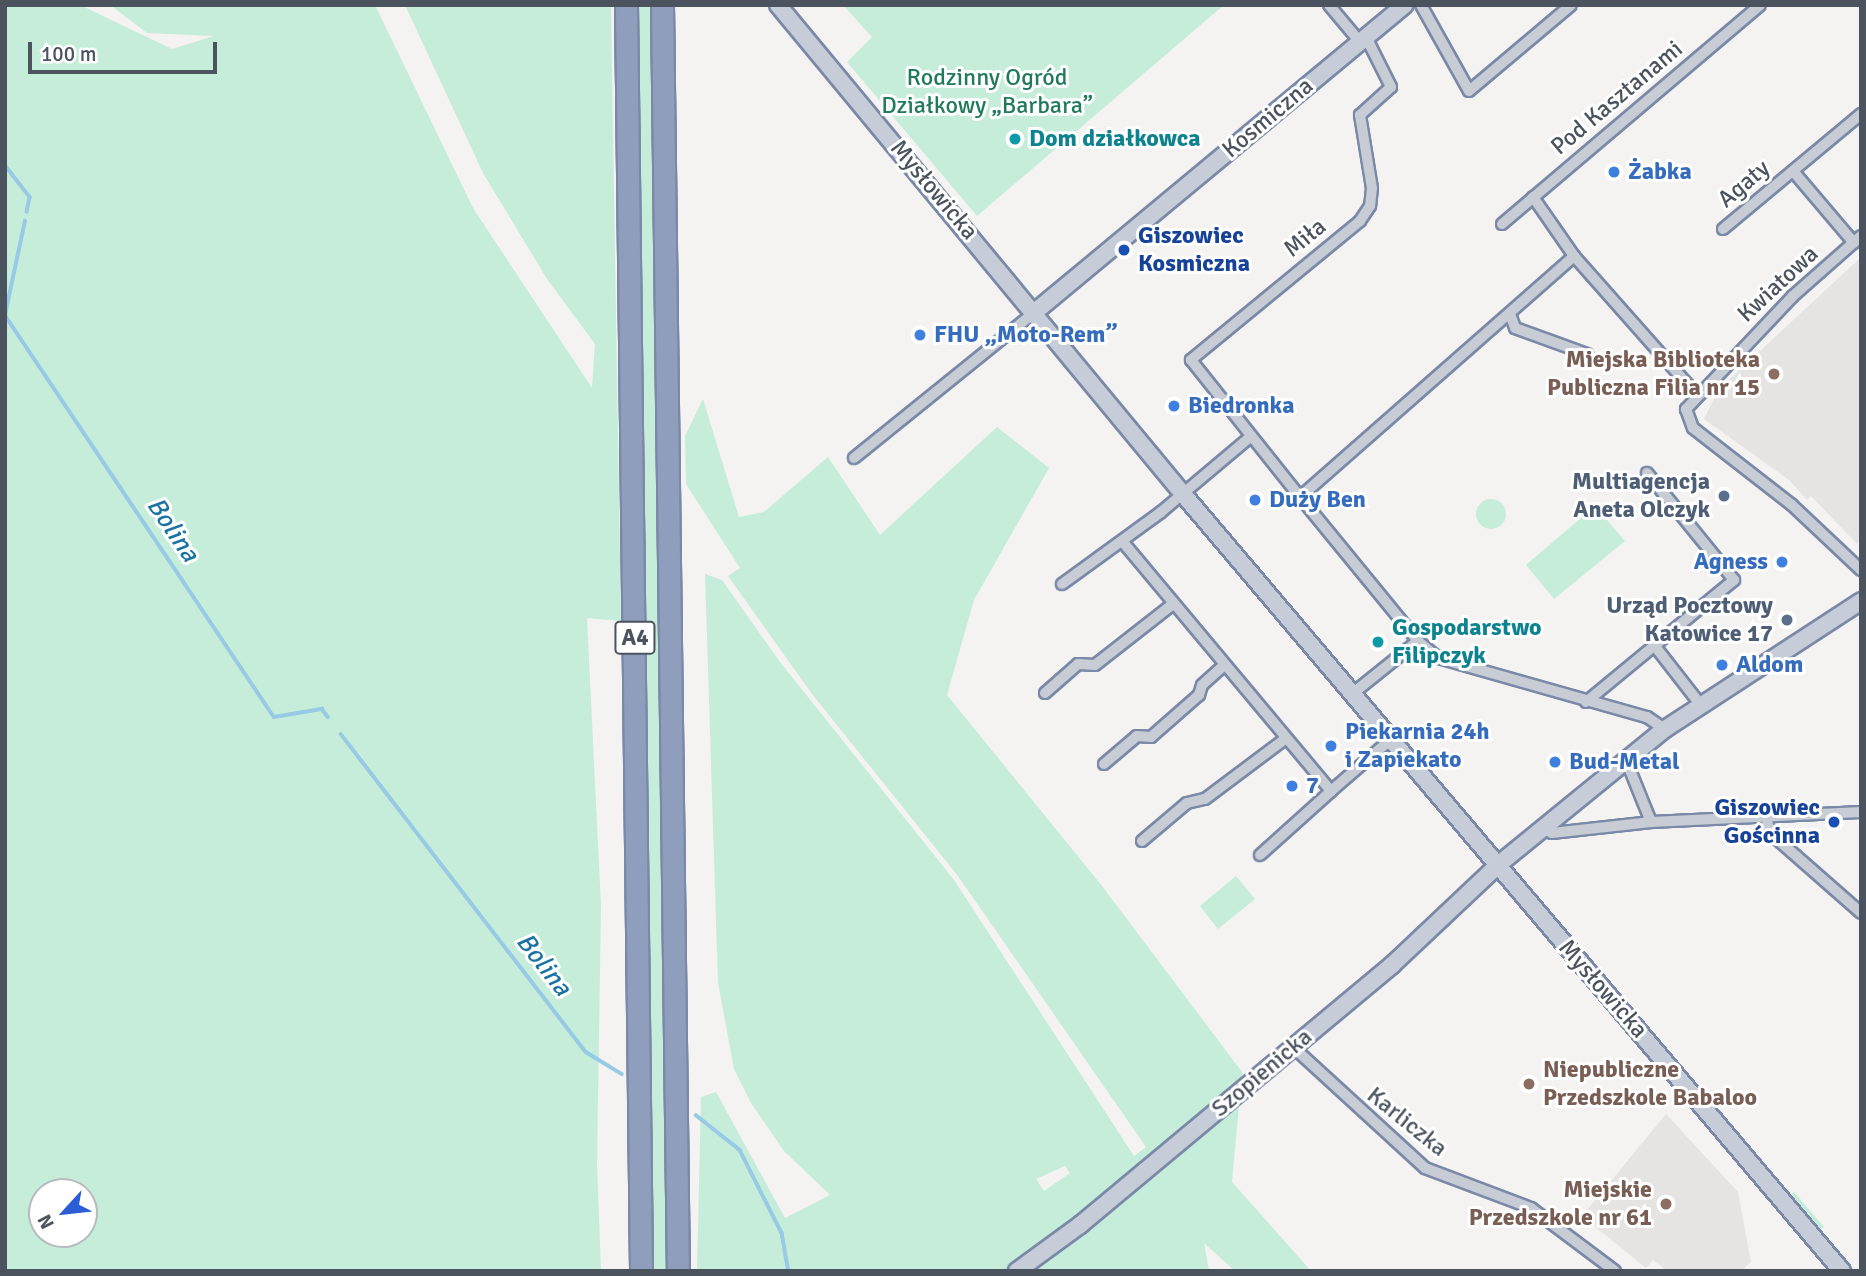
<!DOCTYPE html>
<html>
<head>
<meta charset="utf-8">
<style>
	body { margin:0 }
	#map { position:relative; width:1866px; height:1276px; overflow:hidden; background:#f4f3f2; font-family:Signika,sans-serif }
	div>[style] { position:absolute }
	.education>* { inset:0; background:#e5e4e3 }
	.green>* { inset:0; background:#c6ecda }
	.round { border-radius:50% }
	.stream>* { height:3.5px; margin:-1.75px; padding:0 1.75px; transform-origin:1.75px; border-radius:1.75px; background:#97cae5 }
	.roads { filter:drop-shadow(2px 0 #7a89a7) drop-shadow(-2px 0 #7a89a7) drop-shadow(0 2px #7a89a7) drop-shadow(0 -2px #7a89a7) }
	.street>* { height:10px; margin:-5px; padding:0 5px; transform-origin:5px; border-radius:5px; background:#c7ccd5 }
	.secondary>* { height:16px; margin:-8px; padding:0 8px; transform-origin:8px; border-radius:8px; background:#c7cdd8 }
	.highway>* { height:21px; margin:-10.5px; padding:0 10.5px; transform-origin:10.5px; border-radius:10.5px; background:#8f9ebc }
	.dots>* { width:19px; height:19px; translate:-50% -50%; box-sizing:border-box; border:4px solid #fff; border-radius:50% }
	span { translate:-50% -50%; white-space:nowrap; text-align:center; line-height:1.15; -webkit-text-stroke:6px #fff; paint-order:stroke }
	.shield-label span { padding:2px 5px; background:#fff; border:2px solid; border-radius:5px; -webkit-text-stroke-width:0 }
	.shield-label { font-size:23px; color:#4b535e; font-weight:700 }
	.park-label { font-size:24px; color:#217b5a }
	.street-label { font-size:24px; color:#4b535e }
	.culture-label { font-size:24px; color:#0d838f; font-weight:700 }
	.left { translate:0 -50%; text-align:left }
	.shop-label { font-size:24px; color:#366cbe; font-weight:700 }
	.right { translate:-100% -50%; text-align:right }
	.transit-label { font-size:24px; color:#164399; font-weight:700 }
	.education-label { font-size:24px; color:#785e54; font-weight:700 }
	.service-label { font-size:24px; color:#4e5e75; font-weight:700 }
	.water-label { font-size:26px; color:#1a73a2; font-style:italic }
	.frame { position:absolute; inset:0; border:7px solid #4b535e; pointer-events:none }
	.north { position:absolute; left:28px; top:1178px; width:70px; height:70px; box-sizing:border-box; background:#fff; border:2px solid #b7babf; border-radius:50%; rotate:243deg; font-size:19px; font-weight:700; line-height:28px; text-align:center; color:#4b535e }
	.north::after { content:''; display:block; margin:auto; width:24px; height:32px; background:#2b5dd5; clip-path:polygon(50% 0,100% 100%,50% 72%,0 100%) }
	.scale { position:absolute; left:28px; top:42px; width:189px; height:32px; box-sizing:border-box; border:4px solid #4b535e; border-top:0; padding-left:9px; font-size:21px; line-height:24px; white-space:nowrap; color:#4b535e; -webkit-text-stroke:5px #fff; paint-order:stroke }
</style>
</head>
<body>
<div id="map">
	<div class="education">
		<div style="clip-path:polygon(1861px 257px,1861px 540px,1857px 544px,1811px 496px,1807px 500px,1789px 480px,1704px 419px,1718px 390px)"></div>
		<div style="clip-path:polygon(1666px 1114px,1738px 1192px,1751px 1262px,1741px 1271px,1667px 1271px,1653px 1260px,1646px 1268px,1582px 1216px)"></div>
	</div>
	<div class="green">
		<div style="clip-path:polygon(evenodd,5px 5px,80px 5px,172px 49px,214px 36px,147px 33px,110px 5px,375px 5px,473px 208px,592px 388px,595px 344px,547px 279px,483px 173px,405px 5px,611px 5px,621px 621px,587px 618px,601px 906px,597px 1164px,601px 1271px,5px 1271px,5px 5px,42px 1192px,84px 1192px,84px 1234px,42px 1234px,42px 1192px)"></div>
		<div style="clip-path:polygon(635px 5px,654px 5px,672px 1271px,652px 1271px)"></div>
		<div style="clip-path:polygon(843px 5px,1224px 5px,977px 216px,847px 62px,872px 37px)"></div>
		<div style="clip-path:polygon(evenodd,703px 399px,739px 517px,764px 512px,828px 457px,880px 535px,997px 427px,1049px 468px,974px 600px,947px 695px,1102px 886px,1242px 1072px,1232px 1182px,1311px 1271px,1235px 1271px,1204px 1243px,1209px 1271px,697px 1271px,701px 1097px,716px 1092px,785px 1218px,830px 1195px,784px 1151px,751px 1103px,734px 1069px,718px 983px,705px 574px,722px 580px,780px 662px,954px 880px,1134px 1156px,1146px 1147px,958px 876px,812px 694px,728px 576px,740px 568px,686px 484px,685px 436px,703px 399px,1065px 1166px,1070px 1173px,1044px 1191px,1036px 1179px,1065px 1166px)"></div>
		<div class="round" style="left:1476px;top:499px;width:30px;height:30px"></div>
		<div style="clip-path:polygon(1595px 506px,1625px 541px,1554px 599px,1526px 565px)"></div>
		<div style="clip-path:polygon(1236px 876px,1255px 899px,1218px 929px,1200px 906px)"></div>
		<div style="clip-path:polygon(1794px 1192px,1824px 1227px,1818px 1231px,1789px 1196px)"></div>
	</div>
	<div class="stream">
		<div style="left:5px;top:165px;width:41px;rotate:52deg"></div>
		<div style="left:30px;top:197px;width:15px;rotate:101deg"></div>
		<div style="left:5px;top:315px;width:484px;rotate:56.2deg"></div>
		<div style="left:274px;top:717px;width:49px;rotate:-9.5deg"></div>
		<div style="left:322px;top:709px;width:10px;rotate:53deg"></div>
		<div style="left:5px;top:315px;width:96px;rotate:-78deg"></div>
		<div style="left:341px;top:734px;width:401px;rotate:52.4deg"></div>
		<div style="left:586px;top:1052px;width:42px;rotate:31.4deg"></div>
		<div style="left:696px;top:1115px;width:56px;rotate:38.5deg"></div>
		<div style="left:740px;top:1150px;width:93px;rotate:63.2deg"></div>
		<div style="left:782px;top:1233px;width:39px;rotate:80deg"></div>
	</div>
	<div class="roads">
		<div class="street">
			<div style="left:1329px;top:5px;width:48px;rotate:50deg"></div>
			<div style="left:1421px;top:5px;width:98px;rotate:60.8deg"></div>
			<div style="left:1469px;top:91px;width:133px;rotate:-40.1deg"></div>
			<div style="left:1366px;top:37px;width:56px;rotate:63.4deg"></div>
			<div style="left:1391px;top:87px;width:42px;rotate:137.9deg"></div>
			<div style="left:1360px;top:115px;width:74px;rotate:80.7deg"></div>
			<div style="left:1372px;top:188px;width:18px;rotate:96deg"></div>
			<div style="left:1370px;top:206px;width:18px;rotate:124deg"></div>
			<div style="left:1360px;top:221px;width:219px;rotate:140.6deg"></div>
			<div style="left:1191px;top:360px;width:175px;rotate:51.5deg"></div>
			<div style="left:1300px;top:497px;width:365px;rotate:-41.3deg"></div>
			<div style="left:1793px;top:171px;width:94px;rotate:49.7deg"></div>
			<div style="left:1533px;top:197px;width:72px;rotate:55.2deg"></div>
			<div style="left:1574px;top:256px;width:184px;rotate:48.5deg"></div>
			<div style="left:1502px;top:224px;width:338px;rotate:-40.3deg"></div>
			<div style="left:1723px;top:229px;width:180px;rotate:-39.8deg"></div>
			<div style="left:1861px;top:236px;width:91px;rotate:138.6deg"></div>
			<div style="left:1793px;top:296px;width:156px;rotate:133.4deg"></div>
			<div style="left:1686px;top:409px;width:20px;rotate:70deg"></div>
			<div style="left:1693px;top:428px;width:125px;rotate:37.9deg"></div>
			<div style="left:1792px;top:505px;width:95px;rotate:43.3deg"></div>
			<div style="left:1510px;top:314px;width:15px;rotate:70deg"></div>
			<div style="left:1515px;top:328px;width:77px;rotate:19.9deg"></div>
			<div style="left:854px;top:458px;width:234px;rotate:-38.9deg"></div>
			<div style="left:1300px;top:497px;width:186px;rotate:50.7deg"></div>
			<div style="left:1418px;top:641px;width:26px;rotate:40deg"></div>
			<div style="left:1438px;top:658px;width:217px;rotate:15.8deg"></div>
			<div style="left:1647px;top:717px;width:22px;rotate:34deg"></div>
			<div style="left:1122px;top:541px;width:326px;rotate:50.1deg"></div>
			<div style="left:1331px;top:791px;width:78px;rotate:-40.8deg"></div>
			<div style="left:1062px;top:584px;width:122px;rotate:-36deg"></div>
			<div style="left:1161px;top:512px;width:115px;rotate:-40.1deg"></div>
			<div style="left:1654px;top:645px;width:75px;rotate:52.1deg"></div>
			<div style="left:1045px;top:693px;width:44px;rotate:-41.3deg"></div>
			<div style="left:1078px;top:664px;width:17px;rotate:3deg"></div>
			<div style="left:1095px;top:665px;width:99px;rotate:-38deg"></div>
			<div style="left:1352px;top:694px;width:85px;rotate:-38.8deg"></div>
			<div style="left:1586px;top:702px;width:192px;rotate:-39.5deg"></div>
			<div style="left:1734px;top:580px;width:138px;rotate:-129.1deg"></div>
			<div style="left:1626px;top:760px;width:67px;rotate:68deg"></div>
			<div style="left:1104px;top:764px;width:43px;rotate:-40.3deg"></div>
			<div style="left:1137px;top:736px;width:14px;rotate:4deg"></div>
			<div style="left:1151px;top:737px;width:64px;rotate:-41.2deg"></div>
			<div style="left:1199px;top:695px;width:10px;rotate:-73deg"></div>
			<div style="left:1202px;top:685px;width:30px;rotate:-42deg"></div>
			<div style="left:1766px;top:817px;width:16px;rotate:76deg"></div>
			<div style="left:1770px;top:833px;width:121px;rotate:41.3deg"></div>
			<div style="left:1543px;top:828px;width:10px;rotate:29deg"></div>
			<div style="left:1552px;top:833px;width:100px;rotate:-6.3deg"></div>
			<div style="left:1651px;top:822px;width:210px;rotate:-2.7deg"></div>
			<div style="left:1142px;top:841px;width:59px;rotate:-40.2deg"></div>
			<div style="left:1187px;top:803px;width:18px;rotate:-13deg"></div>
			<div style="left:1205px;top:799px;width:100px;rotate:-36.9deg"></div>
			<div style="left:1260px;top:855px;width:96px;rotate:-42deg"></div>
			<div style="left:1293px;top:1047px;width:179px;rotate:42.5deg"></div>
			<div style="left:1425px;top:1168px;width:113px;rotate:20.7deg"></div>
			<div style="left:1531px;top:1208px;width:105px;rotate:36.9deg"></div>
		</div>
		<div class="secondary">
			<div style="left:778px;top:5px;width:635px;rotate:50.37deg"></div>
			<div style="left:1183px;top:494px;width:1019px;rotate:49.7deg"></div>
			<div style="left:1036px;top:311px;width:479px;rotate:-39.7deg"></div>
			<div style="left:1017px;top:1271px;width:78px;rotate:-36.1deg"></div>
			<div style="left:1080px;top:1225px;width:406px;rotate:-39.8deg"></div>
			<div style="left:1392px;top:965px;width:146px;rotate:-43.3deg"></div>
			<div style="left:1498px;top:865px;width:215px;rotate:-39.2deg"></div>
			<div style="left:1665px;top:729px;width:234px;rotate:-33.1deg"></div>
		</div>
		<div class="highway">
			<div style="left:626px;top:5px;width:1266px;rotate:89.32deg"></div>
			<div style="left:662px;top:5px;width:1266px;rotate:89.28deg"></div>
		</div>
	</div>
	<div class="dots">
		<div style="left:1015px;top:139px;background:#0f9aa8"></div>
		<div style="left:1614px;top:172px;background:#3f7fe0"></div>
		<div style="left:1124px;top:250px;background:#1a4fb4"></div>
		<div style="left:920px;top:335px;background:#3f7fe0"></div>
		<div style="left:1774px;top:374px;background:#8d6e63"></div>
		<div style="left:1174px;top:406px;background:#3f7fe0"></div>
		<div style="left:1724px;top:496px;background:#5c6f8a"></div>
		<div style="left:1255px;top:500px;background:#3f7fe0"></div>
		<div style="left:1782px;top:562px;background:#3f7fe0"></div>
		<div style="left:1787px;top:620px;background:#5c6f8a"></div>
		<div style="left:1378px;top:642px;background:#0f9aa8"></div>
		<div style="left:1722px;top:665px;background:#3f7fe0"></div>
		<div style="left:1331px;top:746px;background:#3f7fe0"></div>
		<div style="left:1555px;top:762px;background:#3f7fe0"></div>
		<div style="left:1292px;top:786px;background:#3f7fe0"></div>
		<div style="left:1834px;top:822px;background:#1a4fb4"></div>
		<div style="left:1529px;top:1084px;background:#8d6e63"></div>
		<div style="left:1666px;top:1204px;background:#8d6e63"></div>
	</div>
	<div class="shield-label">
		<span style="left:635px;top:638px">A4</span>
	</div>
	<div class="park-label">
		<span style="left:987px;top:92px">Rodzinny Ogród<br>Działkowy „Barbara”</span>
	</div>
	<div class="street-label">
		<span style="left:1617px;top:98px;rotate:-40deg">Pod Kasztanami</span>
		<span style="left:1268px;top:118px;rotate:-40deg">Kosmiczna</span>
		<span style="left:1744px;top:184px;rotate:-40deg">Agaty</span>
		<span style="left:934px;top:190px;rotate:50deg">Mysłowicka</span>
		<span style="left:1305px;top:238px;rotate:-39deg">Miła</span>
		<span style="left:1778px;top:284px;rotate:-43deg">Kwiatowa</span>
		<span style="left:1603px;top:989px;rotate:49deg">Mysłowicka</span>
		<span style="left:1262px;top:1073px;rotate:-40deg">Szopienicka</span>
		<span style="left:1407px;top:1122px;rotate:39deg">Karliczka</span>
	</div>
	<div class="culture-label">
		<span class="left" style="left:1029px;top:139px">Dom działkowca</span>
		<span class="left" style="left:1392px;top:642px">Gospodarstwo<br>Filipczyk</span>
	</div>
	<div class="shop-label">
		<span class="left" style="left:1628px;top:172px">Żabka</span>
		<span class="left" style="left:934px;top:335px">FHU „Moto-Rem”</span>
		<span class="left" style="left:1188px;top:406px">Biedronka</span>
		<span class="left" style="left:1269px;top:500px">Duży Ben</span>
		<span class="right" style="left:1768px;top:562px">Agness</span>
		<span class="left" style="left:1736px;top:665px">Aldom</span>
		<span class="left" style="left:1345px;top:746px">Piekarnia 24h<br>i Zapiekato</span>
		<span class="left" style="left:1569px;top:762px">Bud-Metal</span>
		<span class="left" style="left:1306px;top:786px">7</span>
	</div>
	<div class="transit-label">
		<span class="left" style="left:1138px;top:250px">Giszowiec<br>Kosmiczna</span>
		<span class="right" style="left:1820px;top:822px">Giszowiec<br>Gościnna</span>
	</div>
	<div class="education-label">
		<span class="right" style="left:1760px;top:374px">Miejska Biblioteka<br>Publiczna Filia nr 15</span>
		<span class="left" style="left:1543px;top:1084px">Niepubliczne<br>Przedszkole Babaloo</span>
		<span class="right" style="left:1652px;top:1204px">Miejskie<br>Przedszkole nr 61</span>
	</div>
	<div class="service-label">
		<span class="right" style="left:1710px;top:496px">Multiagencja<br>Aneta Olczyk</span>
		<span class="right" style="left:1773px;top:620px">Urząd Pocztowy<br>Katowice 17</span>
	</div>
	<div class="water-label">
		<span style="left:172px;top:530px;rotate:56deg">Bolina</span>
		<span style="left:543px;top:965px;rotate:52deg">Bolina</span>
	</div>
	<div class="frame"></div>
	<div class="north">N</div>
	<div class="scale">100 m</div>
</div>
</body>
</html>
